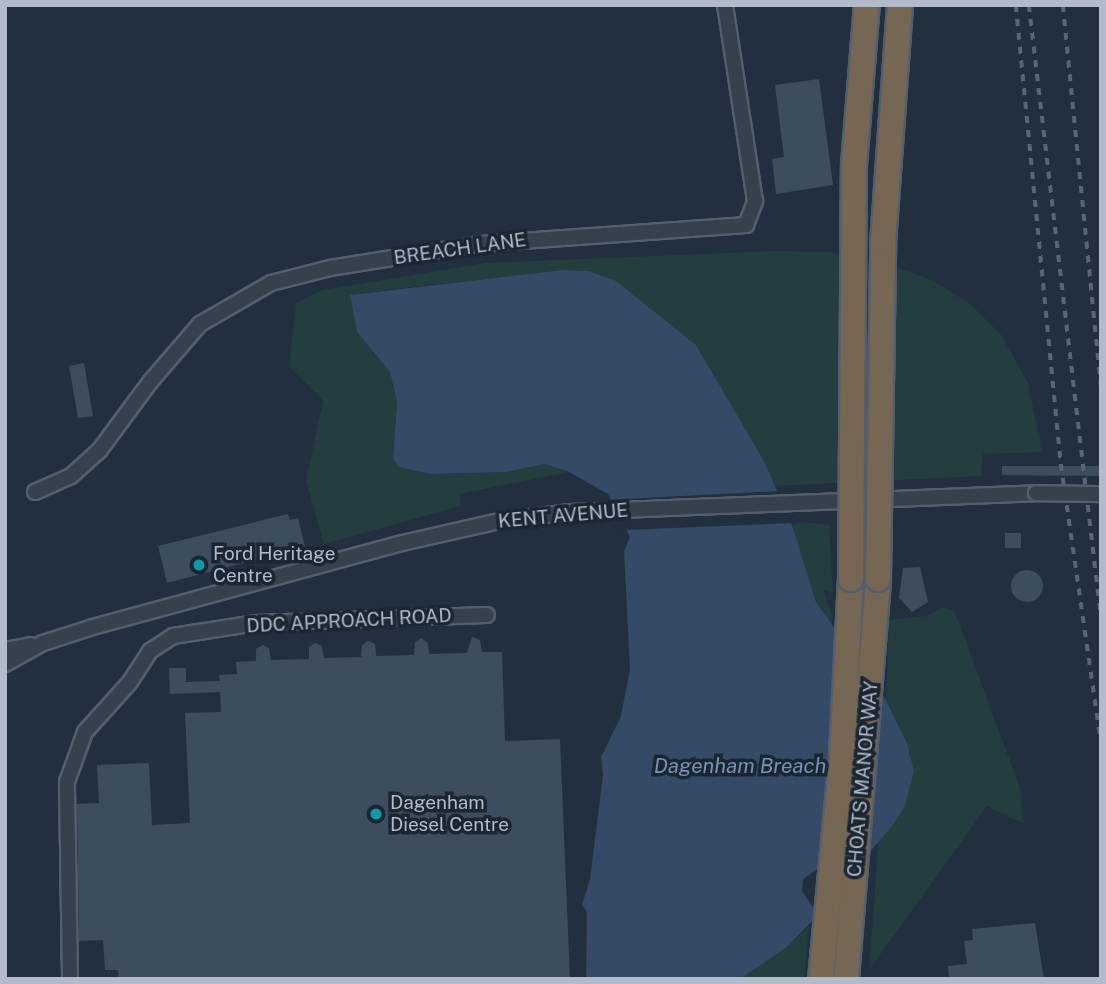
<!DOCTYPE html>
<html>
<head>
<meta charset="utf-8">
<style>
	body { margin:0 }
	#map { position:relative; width:1106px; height:984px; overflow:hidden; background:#222f3e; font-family:"Public Sans",sans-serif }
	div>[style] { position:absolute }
	.green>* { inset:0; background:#243d3f }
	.water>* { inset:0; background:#354a66 }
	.pier>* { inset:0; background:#222f3e }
	.building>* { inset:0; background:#3e4d5e }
	.round { border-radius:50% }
	.roads { filter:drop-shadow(2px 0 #545e6c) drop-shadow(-2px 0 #545e6c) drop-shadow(0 2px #545e6c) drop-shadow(0 -2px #545e6c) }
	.street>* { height:14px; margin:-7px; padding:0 7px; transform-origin:7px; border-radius:7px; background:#36414e }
	.highway>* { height:24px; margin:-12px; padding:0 12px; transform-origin:12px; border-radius:12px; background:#756753 }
	.rail>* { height:3.5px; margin-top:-1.75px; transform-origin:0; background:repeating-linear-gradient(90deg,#586576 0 7px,transparent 0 14px) }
	.bridges { filter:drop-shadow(2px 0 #545e6c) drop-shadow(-2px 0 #545e6c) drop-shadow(0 2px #545e6c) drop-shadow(0 -2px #545e6c) }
	.street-bridge>* { height:14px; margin:-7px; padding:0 7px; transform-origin:7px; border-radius:7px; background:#36414e }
	.highway-bridge>* { height:24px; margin:-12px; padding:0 12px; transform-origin:12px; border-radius:12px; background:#756753 }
	.dots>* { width:19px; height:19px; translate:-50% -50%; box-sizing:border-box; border:4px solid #1b2633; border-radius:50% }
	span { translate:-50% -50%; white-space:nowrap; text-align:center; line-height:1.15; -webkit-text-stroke:7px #1b2633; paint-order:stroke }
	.street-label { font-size:19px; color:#b2bbc9 }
	.poi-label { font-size:19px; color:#b2bbc9 }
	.left { translate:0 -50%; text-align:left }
	.water-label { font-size:21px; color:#7892b2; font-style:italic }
	.frame { position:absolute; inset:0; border:7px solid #b2bbc9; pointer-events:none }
</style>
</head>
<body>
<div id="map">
	<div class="green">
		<div style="clip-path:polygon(774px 251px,830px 252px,893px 266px,934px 281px,970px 304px,1002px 336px,1028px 383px,1042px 452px,983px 454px,981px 476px,773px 486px,764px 461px,696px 345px,616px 281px,575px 270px,419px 286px,350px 295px,357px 332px,390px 372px,397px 402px,393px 459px,399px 467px,430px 474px,506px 472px,545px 464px,569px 472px,459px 494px,461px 506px,324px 544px,306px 481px,323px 400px,289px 367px,296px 303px,323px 290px,485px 263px)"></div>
		<div style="clip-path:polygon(800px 522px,829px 525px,833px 593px,823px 589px,832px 615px,832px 629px,816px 602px,792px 525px)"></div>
		<div style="clip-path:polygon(944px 607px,955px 612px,1020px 788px,1024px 824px,987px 806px,869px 970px,879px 837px,893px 825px,907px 743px,886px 700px,889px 620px,926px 616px)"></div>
		<div style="clip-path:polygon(809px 926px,804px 979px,740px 979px,787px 947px)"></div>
	</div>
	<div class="water">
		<div style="clip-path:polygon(563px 270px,589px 271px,616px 281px,696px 345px,764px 461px,792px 525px,816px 602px,886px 700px,907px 743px,914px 771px,905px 806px,893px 825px,855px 869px,840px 873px,819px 868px,803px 879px,802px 891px,818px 915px,787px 947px,740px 979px,586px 979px,587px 912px,582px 905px,590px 879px,603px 775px,601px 757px,621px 716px,630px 669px,624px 551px,630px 537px,608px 494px,569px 472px,545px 464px,506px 472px,430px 474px,399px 467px,393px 459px,397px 402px,390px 372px,357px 332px,350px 295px)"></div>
	</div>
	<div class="pier">
		<div style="clip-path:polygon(779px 491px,794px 523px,624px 530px,606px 504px,606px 500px)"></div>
	</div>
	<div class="building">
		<div style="clip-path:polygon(819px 79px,833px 185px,776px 194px,772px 159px,784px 157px,775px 85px)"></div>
		<div style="clip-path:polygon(84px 363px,93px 416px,78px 418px,69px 366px)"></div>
		<div style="clip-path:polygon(1002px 466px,1101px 466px,1101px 476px,1002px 475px)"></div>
		<div style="clip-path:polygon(288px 514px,290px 520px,298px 518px,305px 547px,167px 583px,158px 546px)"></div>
		<div style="clip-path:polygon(1005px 533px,1021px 533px,1021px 548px,1005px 548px)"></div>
		<div style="clip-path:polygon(920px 567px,928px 602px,912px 612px,899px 598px,903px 568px)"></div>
		<div class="round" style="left:1011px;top:570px;width:32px;height:32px"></div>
		<div style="clip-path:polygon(472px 637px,480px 640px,482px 652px,502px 652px,505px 741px,560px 739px,570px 979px,119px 979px,118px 970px,105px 970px,103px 940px,79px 941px,77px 804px,99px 803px,97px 765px,149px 763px,152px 825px,190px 823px,185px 713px,221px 712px,220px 692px,170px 694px,169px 668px,186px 668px,186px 682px,220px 681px,219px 675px,237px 674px,236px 662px,256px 661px,256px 649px,263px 645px,269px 648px,271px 660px,309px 659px,309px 647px,315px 643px,322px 646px,324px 658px,361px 657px,362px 645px,368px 641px,375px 644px,376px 656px,414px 655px,415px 642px,421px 638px,428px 643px,429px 654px,467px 653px)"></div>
		<div style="clip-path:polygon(1035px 923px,1044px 979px,949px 979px,948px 966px,967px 964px,964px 941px,973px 940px,972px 929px)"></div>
	</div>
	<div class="roads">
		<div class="street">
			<div style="left:35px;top:492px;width:39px;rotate:-24deg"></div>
			<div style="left:71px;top:476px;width:38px;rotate:-42deg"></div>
			<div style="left:99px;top:451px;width:86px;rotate:-53.5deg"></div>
			<div style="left:150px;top:382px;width:77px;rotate:-49.2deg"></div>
			<div style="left:200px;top:324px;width:82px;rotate:-30deg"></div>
			<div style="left:271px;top:283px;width:61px;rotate:-14.3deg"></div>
			<div style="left:330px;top:268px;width:152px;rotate:-9.1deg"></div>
			<div style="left:480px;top:244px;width:267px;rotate:-4.1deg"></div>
			<div style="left:746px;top:225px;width:26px;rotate:-69deg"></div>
			<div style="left:755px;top:201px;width:198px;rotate:-98.7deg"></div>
			<div style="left:5px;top:650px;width:26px;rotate:-11deg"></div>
			<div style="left:5px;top:664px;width:43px;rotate:-28.9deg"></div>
			<div style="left:43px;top:643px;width:52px;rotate:-17.7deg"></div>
			<div style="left:93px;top:627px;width:316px;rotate:-15.2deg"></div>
			<div style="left:398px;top:544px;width:109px;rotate:-12.8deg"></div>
			<div style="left:504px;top:520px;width:67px;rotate:-6.8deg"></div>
			<div style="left:571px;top:512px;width:465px;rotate:-2.3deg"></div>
			<div style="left:70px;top:979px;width:197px;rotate:-90.9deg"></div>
			<div style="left:67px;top:782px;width:53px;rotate:-70.2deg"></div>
			<div style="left:85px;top:732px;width:67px;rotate:-48deg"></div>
			<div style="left:130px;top:682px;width:37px;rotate:-57deg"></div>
			<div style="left:150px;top:651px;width:27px;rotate:-33deg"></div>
			<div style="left:173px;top:636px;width:84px;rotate:-8.9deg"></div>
			<div style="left:256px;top:623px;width:231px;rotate:-2deg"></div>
		</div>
		<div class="highway">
			<div style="left:821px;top:979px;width:225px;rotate:-84.6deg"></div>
			<div style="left:842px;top:755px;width:176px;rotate:-87.1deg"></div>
			<div style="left:846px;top:979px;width:401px;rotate:-85.4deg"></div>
		</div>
	</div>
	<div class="rail">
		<div style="left:1016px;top:5px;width:461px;rotate:84.4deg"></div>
		<div style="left:1061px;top:464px;width:279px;rotate:81.8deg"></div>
		<div style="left:1029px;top:5px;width:615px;rotate:83.28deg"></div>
		<div style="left:1063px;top:5px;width:385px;rotate:84.3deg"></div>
	</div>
	<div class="bridges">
		<div class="street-bridge">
			<div style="left:1036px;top:493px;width:65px;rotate:0.9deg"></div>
		</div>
		<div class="highway-bridge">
			<div style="left:851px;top:579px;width:414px;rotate:-89.6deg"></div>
			<div style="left:854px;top:165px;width:161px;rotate:-85.4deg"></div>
			<div style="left:878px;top:579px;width:336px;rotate:-89.1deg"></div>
			<div style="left:883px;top:243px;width:239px;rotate:-85.9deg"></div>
		</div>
	</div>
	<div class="dots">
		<div style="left:199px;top:565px;background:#0f9aa8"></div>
		<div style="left:376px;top:814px;background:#0f9aa8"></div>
	</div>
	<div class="street-label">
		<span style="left:460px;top:249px;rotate:-8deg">BREACH LANE</span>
		<span style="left:563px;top:516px;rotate:-5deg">KENT AVENUE</span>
		<span style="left:349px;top:621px;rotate:-3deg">DDC APPROACH ROAD</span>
		<span style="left:863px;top:779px;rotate:-85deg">CHOATS MANOR WAY</span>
	</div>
	<div class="poi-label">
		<span class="left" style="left:213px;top:565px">Ford Heritage<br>Centre</span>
		<span class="left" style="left:390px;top:814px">Dagenham<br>Diesel Centre</span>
	</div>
	<div class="water-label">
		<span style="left:740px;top:766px">Dagenham Breach</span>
	</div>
	<div class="frame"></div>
</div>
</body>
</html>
